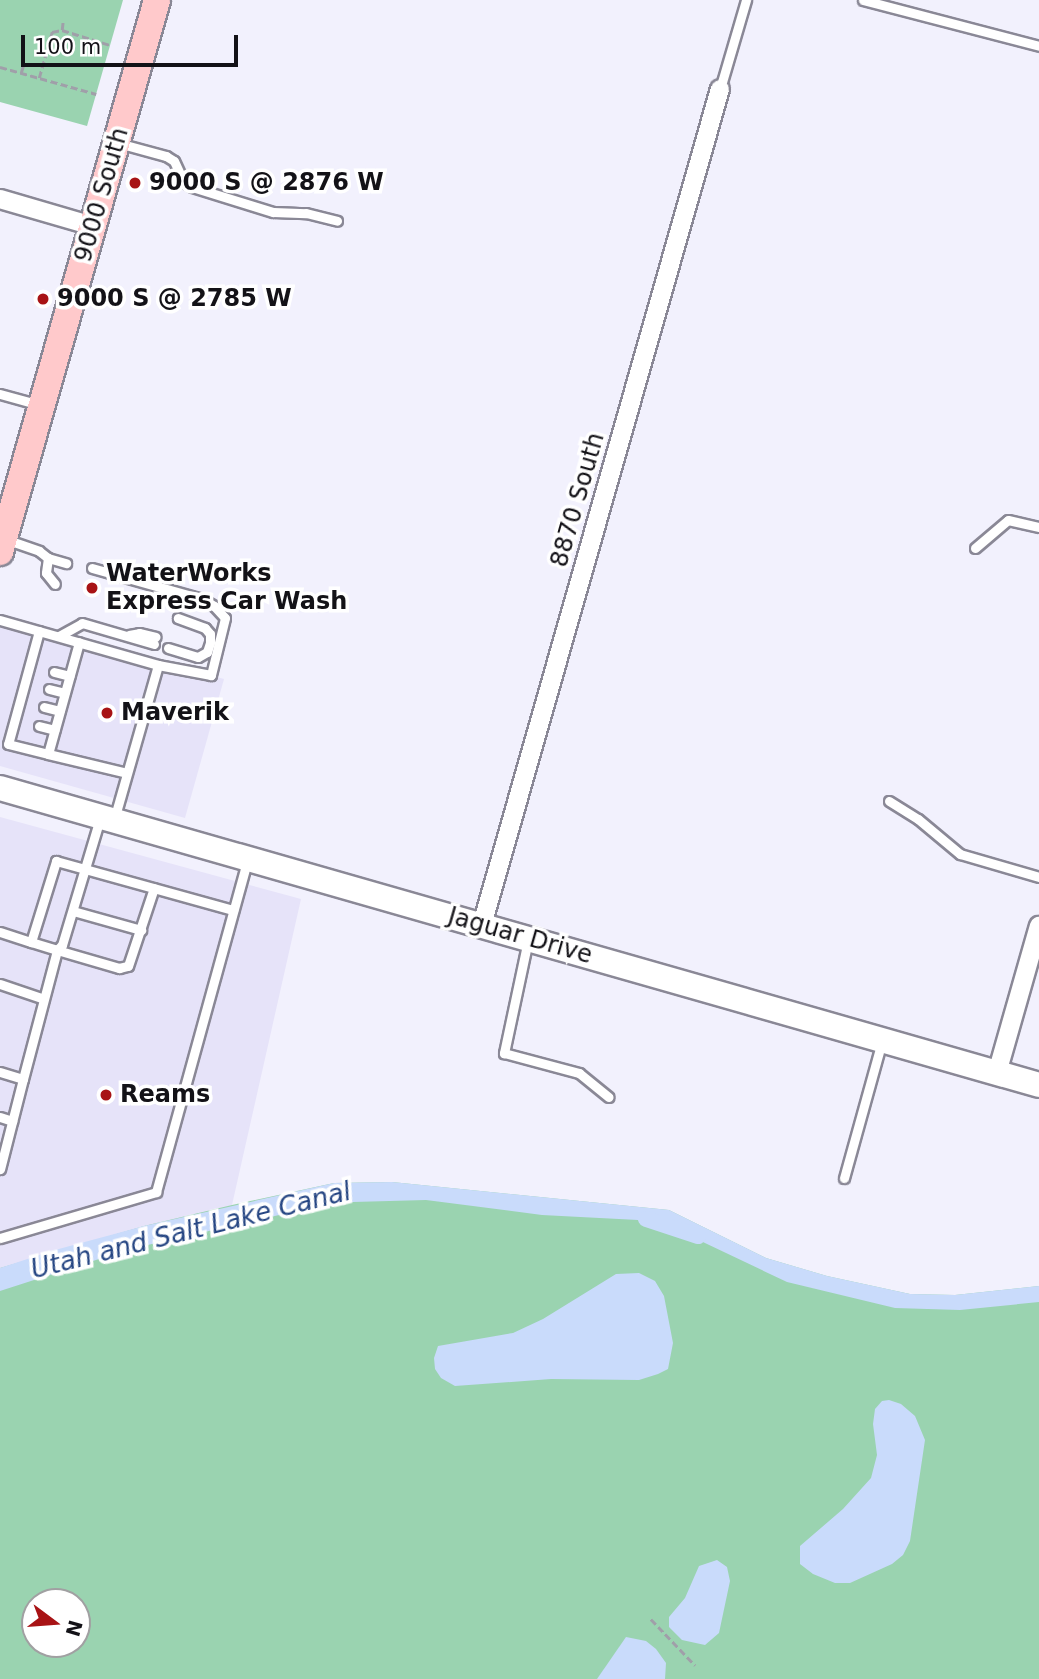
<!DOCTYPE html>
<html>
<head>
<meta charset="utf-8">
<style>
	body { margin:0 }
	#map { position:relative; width:1039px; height:1679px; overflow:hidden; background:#f2f1fd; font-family:"DejaVu Sans",sans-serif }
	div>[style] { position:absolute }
	.built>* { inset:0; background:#e6e3f9 }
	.green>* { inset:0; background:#9ad3b0 }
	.water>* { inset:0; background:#c9dbfb }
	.canal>* { height:16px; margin:-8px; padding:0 8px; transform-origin:8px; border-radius:8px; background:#c9dbfb }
	.path>* { height:2.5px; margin-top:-1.25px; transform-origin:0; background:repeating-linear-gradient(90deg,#a09fa9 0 7px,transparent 0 10.5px) }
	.roads { filter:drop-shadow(2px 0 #8a8896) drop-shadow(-2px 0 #8a8896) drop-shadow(0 2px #8a8896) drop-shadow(0 -2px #8a8896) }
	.service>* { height:9px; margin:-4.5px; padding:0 4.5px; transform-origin:4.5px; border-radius:4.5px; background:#fff }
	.minor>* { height:18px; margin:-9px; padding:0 9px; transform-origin:9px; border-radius:9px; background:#fff }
	.secondary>* { height:24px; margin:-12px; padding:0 12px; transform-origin:12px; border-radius:12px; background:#fff }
	.primary>* { height:26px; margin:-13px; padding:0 13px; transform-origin:13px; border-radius:13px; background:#ffc9cb }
	.dots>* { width:19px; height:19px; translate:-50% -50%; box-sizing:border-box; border:4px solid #fff; border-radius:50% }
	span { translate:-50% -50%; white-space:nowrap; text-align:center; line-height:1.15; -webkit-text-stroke:7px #fff; paint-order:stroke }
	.poi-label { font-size:24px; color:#131217; font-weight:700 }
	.left { translate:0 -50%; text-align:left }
	.street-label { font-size:24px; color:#131217 }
	.water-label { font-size:26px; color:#264683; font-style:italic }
	.north { position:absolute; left:21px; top:1588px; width:70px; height:70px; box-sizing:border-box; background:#fff; border:2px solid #a1a0a2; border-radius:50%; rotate:106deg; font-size:19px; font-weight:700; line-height:28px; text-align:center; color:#131217 }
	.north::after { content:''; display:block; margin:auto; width:24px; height:32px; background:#a81315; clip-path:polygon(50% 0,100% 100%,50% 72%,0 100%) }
	.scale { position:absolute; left:21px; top:35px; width:217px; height:32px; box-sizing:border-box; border:4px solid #131217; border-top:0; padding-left:9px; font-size:21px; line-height:24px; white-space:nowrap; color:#131217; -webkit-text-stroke:5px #fff; paint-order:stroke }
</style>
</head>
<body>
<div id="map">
	<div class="built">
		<div style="clip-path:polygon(0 616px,224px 679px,185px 818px,0 766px)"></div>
		<div style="clip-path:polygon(0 817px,301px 899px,232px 1205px,0 1281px)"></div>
	</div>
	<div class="green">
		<div style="clip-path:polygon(0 0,123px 0,87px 126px,0 102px)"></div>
		<div style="clip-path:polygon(evenodd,392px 1182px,669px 1210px,766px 1258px,827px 1276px,910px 1294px,955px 1295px,1039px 1286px,1039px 1679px,0 1679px,0 1268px,144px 1226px,232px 1205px,334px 1183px,392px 1182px,35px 1602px,77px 1602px,77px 1644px,35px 1644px,35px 1602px)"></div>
	</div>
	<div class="water">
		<div style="clip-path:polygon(392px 1182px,669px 1210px,766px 1258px,827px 1276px,910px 1294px,955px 1295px,1039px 1286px,1039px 1302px,960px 1310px,895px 1308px,787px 1282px,667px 1225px,638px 1220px,542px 1215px,426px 1200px,353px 1202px,301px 1210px,130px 1249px,0 1291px,0 1268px,55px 1250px,144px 1226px,334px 1183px)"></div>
		<div style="clip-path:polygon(639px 1273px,655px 1281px,664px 1296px,673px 1343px,668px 1369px,658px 1374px,639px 1380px,551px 1379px,455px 1386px,441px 1378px,435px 1369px,434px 1358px,438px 1346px,513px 1333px,543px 1319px,616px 1274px)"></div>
		<div style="clip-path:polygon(889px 1400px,901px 1404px,915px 1416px,925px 1440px,910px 1541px,903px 1555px,892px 1564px,850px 1583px,835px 1583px,813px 1574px,800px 1564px,800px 1546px,843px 1509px,871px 1478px,877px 1455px,873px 1424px,875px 1409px,882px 1401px)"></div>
		<div style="clip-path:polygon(717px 1560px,727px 1567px,730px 1581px,719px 1633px,705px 1645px,682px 1640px,669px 1627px,669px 1617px,685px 1598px,699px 1566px)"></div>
		<div style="clip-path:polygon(626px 1637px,646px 1641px,656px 1649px,666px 1663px,665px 1679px,597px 1679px)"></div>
	</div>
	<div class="canal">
		<div style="left:646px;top:1219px;width:55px;rotate:18.1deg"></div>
	</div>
	<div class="path">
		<div style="left:62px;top:30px;width:9px;rotate:-84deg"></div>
		<div style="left:0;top:67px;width:100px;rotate:15.7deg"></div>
		<div style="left:21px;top:73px;width:10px;rotate:-73deg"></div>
		<div style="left:39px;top:78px;width:48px;rotate:-74.2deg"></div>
		<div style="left:52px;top:32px;width:10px;rotate:-11deg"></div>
		<div style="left:62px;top:30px;width:50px;rotate:17.4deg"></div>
		<div style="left:651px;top:1619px;width:64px;rotate:46.3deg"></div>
	</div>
	<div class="roads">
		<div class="service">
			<div style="left:863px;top:0;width:182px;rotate:14.6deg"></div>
			<div style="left:720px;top:89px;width:93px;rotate:-73.7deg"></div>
			<div style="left:118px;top:143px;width:50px;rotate:15.2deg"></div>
			<div style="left:166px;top:156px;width:9px;rotate:32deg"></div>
			<div style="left:174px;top:161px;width:23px;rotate:65deg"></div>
			<div style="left:184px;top:182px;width:9px;rotate:32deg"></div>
			<div style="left:192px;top:187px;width:85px;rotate:17.2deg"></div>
			<div style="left:273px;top:212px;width:33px;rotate:2deg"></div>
			<div style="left:306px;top:213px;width:32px;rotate:14deg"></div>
			<div style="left:0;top:394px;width:41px;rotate:15.4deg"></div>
			<div style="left:5px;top:539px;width:36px;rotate:19deg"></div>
			<div style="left:39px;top:551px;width:11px;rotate:38deg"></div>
			<div style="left:48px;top:558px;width:19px;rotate:16deg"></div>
			<div style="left:975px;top:548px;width:43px;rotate:-40.3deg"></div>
			<div style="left:1008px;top:520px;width:32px;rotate:13deg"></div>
			<div style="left:48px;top:558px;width:15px;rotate:98deg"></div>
			<div style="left:46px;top:573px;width:14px;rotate:51deg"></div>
			<div style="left:92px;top:568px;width:114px;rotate:15.7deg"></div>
			<div style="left:202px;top:599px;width:14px;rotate:30deg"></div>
			<div style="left:214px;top:606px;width:16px;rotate:47deg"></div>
			<div style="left:225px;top:618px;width:59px;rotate:103.8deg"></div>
			<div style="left:211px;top:675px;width:54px;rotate:-169.3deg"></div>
			<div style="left:0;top:620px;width:164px;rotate:15.9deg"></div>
			<div style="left:158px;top:665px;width:160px;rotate:105.9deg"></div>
			<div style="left:39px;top:631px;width:117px;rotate:105.3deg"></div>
			<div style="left:8px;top:744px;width:41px;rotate:14deg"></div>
			<div style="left:48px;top:754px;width:116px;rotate:-74.5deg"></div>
			<div style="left:129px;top:635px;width:10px;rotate:-11deg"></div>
			<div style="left:139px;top:633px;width:17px;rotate:13deg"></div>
			<div style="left:59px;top:636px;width:26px;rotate:-29deg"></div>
			<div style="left:82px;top:623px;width:75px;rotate:16.3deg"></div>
			<div style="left:168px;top:648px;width:31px;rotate:17deg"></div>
			<div style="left:198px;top:657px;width:10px;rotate:-29deg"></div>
			<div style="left:207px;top:652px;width:9px;rotate:-72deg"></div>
			<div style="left:210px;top:643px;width:9px;rotate:-90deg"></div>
			<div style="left:210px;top:634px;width:8px;rotate:-130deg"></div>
			<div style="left:205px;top:628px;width:29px;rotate:-160deg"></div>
			<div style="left:54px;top:672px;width:16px;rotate:14deg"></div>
			<div style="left:49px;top:689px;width:16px;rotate:14deg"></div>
			<div style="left:44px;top:707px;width:16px;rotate:14deg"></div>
			<div style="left:39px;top:726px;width:16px;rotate:14deg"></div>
			<div style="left:48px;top:754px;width:81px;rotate:13.5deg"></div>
			<div style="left:889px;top:801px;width:34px;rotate:32deg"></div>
			<div style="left:918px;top:819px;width:55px;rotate:39.8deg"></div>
			<div style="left:960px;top:854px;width:82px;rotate:16.2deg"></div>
			<div style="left:73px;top:911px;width:71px;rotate:15.6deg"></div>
			<div style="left:0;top:932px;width:33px;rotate:18deg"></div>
			<div style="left:31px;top:942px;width:85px;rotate:-72.8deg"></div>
			<div style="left:56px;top:861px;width:184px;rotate:15.5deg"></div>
			<div style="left:528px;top:940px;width:116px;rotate:102deg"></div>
			<div style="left:504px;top:1053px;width:78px;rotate:14.9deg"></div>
			<div style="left:579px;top:1073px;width:38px;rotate:39deg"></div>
			<div style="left:31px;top:942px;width:27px;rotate:17deg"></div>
			<div style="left:57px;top:950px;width:7px;rotate:-45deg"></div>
			<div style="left:62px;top:945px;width:133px;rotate:-73.3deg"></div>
			<div style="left:0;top:984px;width:46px;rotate:18.8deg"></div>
			<div style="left:0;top:1072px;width:24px;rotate:17deg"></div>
			<div style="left:23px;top:1079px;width:93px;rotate:104.3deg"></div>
			<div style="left:23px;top:1079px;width:133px;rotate:-75.2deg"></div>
			<div style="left:57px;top:950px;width:65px;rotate:16.2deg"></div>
			<div style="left:119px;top:968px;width:9px;rotate:-13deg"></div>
			<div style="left:128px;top:966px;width:82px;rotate:-71.6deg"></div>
			<div style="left:0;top:1117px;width:13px;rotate:18deg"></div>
			<div style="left:844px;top:1178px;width:142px;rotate:-74.5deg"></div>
			<div style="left:0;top:1238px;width:163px;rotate:-16.4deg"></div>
			<div style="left:156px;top:1192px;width:343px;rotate:-74.6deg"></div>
		</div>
		<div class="minor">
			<div style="left:0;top:199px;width:97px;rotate:16.2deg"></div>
			<div style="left:482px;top:925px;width:869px;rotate:-74.11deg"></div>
			<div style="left:997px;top:1073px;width:153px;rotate:-74.1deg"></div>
		</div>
		<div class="secondary">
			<div style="left:0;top:788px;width:1081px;rotate:15.95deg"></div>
		</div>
		<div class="primary">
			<div style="left:0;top:552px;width:574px;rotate:-74.12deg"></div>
		</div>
	</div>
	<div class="dots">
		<div style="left:135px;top:183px;background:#a81315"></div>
		<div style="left:43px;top:299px;background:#a81315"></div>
		<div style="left:92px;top:588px;background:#a81315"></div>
		<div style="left:107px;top:713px;background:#a81315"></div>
		<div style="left:106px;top:1095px;background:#a81315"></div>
	</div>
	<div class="poi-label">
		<span class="left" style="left:149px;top:183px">9000 S @ 2876 W</span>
		<span class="left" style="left:57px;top:299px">9000 S @ 2785 W</span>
		<span class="left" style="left:106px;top:588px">WaterWorks<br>Express Car Wash</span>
		<span class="left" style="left:121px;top:713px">Maverik</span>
		<span class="left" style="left:120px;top:1095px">Reams</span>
	</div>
	<div class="street-label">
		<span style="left:102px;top:195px;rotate:-74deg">9000 South</span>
		<span style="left:578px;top:500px;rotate:-74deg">8870 South</span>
		<span style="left:520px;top:936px;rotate:16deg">Jaguar Drive</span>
	</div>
	<div class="water-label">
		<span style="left:191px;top:1231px;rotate:-14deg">Utah and Salt Lake Canal</span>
	</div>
	<div class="north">N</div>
	<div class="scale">100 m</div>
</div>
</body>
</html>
